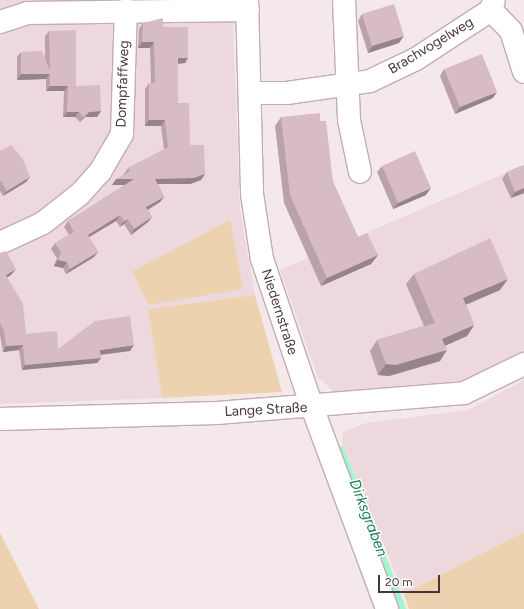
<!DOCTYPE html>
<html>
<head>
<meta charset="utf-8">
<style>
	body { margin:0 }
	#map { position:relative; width:524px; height:609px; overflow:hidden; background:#f5e8ea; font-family:Figtree,sans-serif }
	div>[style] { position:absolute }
	.residential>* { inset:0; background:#edd9dd }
	.green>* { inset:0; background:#ecd2ae }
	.stream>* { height:6px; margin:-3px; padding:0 3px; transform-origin:3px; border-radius:3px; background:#a0f6cf }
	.roads { filter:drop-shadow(1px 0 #c4acb1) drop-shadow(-1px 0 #c4acb1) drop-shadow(0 1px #c4acb1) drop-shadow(0 -1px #c4acb1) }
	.minor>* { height:22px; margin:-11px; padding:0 11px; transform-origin:11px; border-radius:11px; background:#fff }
	.wall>* { inset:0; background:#baa2a8 }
	.shaded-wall>* { inset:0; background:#978488 }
	.building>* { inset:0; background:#d8bcc3 }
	span { translate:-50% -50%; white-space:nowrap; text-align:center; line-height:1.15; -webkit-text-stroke:3px #fff; paint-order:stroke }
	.street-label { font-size:14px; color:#49363b }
	.water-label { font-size:15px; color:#1f8156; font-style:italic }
	.scale { position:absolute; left:378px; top:575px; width:62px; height:18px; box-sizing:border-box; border:2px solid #49363b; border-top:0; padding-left:5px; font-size:12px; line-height:14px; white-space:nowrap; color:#49363b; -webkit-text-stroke:3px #fff; paint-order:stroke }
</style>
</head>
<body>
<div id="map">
	<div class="residential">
		<div style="clip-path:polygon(0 0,232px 0,240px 209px,255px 295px,148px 309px,162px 398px,0 404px)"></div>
		<div style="clip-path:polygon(524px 165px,524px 353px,458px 383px,335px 392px,318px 378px,280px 270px)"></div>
		<div style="clip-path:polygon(524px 380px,524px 532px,404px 594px,342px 443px,343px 432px,366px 423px,468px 410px)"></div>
	</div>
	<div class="green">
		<div style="clip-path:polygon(230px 220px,243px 289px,148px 305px,133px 271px)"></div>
		<div style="clip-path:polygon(255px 295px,282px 392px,162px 398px,148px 309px)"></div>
		<div style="clip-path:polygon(524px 532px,524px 609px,409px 609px,404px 594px)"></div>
		<div style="clip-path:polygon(0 533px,39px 609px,0 609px)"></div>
	</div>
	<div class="stream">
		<div style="left:341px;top:449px;width:172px;rotate:68.8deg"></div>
	</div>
	<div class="roads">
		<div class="minor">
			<div style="left:247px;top:0;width:194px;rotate:88.5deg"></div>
			<div style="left:252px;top:194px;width:66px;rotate:81.3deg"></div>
			<div style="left:262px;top:259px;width:156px;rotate:71.3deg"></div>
			<div style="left:312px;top:407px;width:215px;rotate:69.6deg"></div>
			<div style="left:344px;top:0;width:120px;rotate:87.6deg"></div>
			<div style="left:349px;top:120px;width:53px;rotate:78.1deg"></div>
			<div style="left:491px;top:10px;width:29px;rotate:46deg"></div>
			<div style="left:511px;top:31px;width:43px;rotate:72.4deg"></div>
			<div style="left:0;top:22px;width:28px;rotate:-18deg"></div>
			<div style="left:27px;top:13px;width:221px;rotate:-0.8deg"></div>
			<div style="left:251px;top:93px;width:36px"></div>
			<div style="left:287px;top:93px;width:84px;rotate:-8.2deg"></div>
			<div style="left:370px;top:81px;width:51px;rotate:-25.6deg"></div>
			<div style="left:416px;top:59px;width:90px;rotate:-33.2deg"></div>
			<div style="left:491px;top:10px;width:10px;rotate:-73deg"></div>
			<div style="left:0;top:243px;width:47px;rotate:-24.9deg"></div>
			<div style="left:43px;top:223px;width:47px;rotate:-38.1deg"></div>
			<div style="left:80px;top:194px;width:30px;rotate:-48deg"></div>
			<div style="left:100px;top:172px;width:44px;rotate:-59.9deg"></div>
			<div style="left:122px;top:134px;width:124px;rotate:-88.2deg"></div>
			<div style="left:0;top:419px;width:217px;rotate:-1.6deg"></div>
			<div style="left:217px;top:413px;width:248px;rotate:-4.6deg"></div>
			<div style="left:464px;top:393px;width:67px;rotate:-25.8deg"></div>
		</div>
	</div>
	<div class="wall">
		<div style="clip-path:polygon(362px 14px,399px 43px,368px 53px,358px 21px)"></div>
		<div style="clip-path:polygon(143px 23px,163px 27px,185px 63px,178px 64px,178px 103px,190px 145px,205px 174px,201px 180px,190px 184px,158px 184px,164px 197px,160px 202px,148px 210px,152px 217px,148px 222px,131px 235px,124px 224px,120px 227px,116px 221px,89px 237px,98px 252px,94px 257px,66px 274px,63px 268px,54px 266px,57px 258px,51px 249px,55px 243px,69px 235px,64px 227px,68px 221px,125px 185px,112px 185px,124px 174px,128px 168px,164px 150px,161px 126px,145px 126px,145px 89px,149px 83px,151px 83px,150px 48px,138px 48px,139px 29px)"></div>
		<div style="clip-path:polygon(49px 31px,76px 86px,101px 111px,97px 117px,85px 117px,80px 122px,75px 117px,63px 117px,64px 91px,46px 91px,46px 79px,17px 80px,17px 57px,21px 52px,45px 61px,45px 36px)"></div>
		<div style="clip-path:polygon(444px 69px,493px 98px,455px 114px,440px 76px)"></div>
		<div style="clip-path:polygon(281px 117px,320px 121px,333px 182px,358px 237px,378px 255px,371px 264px,321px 286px,284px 203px,275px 126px)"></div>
		<div style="clip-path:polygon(0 151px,30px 177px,26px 182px,3px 196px,0 191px)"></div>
		<div style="clip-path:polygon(524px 165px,524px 193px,511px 198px,502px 179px,507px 172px)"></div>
		<div style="clip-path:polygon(382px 166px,426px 195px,393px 209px,377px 172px)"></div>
		<div style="clip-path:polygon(0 253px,12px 274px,7px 278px,26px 334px,58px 349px,130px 351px,101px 355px,101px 358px,97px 363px,22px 370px,19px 350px,3px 352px,0 335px)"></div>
		<div style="clip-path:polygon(414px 274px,500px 290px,466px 305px,474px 325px,467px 336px,445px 346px,440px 361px,389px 376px,378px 375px,370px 351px,377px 340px,424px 326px,406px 284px)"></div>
	</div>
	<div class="shaded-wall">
		<div style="clip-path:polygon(404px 36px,399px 43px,368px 53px,372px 46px)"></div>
		<div style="clip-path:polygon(142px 42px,154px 42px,150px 48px,138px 48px)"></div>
		<div style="clip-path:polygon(178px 58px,188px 58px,185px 63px,174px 64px)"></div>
		<div style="clip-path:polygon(21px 74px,50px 74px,46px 79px,17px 80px)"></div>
		<div style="clip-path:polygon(50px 86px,68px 86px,64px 91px,46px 91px)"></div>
		<div style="clip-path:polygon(497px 92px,493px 98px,455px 114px,460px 107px)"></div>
		<div style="clip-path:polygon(101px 111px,97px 117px,85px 117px,80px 122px,84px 117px,89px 112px)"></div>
		<div style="clip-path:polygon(67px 112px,79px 112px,75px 117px,63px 117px)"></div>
		<div style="clip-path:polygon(149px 120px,165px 120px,161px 126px,145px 126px)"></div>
		<div style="clip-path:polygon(205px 174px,201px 180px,190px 184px,151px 184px,155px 179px)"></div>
		<div style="clip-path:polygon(30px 177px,26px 182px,3px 196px,7px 191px)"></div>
		<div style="clip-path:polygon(116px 179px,134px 179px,130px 185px,112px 185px)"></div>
		<div style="clip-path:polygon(431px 188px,426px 195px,393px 209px,398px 203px)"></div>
		<div style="clip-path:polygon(524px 188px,524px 193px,511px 198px,515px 192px)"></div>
		<div style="clip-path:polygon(164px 197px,160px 202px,142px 213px,146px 207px)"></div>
		<div style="clip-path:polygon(120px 215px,116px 221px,84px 240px,88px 235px)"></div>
		<div style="clip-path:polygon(152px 217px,148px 222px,131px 235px,134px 229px)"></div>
		<div style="clip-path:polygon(128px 219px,124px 224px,120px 227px,124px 221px)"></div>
		<div style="clip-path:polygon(98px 252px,94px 257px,66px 274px,70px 269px)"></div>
		<div style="clip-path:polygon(378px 255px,371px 264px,321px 286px,327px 278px)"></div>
		<div style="clip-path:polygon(58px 260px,67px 262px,63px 268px,54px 266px)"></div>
		<div style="clip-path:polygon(16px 269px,12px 274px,2px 281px,6px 275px)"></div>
		<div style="clip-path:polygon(508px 279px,500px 290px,455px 309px,463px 298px)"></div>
		<div style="clip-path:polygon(474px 325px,467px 336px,435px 350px,442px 339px)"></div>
		<div style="clip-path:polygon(23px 345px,19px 350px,3px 352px,6px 346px)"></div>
		<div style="clip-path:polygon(134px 345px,130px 351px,96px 355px,100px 350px)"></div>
		<div style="clip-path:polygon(447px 350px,440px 361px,389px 376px,378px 375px,386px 364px)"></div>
		<div style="clip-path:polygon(101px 358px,97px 363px,22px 370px,25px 365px)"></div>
	</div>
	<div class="building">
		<div style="clip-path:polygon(394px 4px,404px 36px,372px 46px,362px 14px)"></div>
		<div style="clip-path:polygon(163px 18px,163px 27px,188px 27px,188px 58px,178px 58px,178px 103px,189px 103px,190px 145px,204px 145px,205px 174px,194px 178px,155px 179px,164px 197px,146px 207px,152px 217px,134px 229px,128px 219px,124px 221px,120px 215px,88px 235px,98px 252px,70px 269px,67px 262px,58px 260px,61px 252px,55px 243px,74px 232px,68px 221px,134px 179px,116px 179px,130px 171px,128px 168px,168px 147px,165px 120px,149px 120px,149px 83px,155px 83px,154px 42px,142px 42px,143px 23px)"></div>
		<div style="clip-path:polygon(76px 30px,76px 86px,100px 85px,101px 111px,89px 112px,84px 117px,79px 112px,67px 112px,68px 86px,50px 86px,50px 74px,21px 74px,21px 52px,42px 51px,50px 71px,49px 31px)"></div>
		<div style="clip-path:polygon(482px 54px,497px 92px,460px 107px,444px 69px)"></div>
		<div style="clip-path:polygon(320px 113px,320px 121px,326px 121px,333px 182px,358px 237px,367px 233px,378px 255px,327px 278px,290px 195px,281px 117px)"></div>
		<div style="clip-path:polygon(11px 145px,23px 159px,30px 177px,7px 191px,0 180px,0 151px)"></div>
		<div style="clip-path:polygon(415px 151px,431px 188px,398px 203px,382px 166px)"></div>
		<div style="clip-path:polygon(524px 165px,524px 188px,515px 192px,507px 172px)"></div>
		<div style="clip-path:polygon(490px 238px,508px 279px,463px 298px,474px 325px,442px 339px,447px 350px,396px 365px,386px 364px,377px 340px,435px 323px,414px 274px)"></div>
		<div style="clip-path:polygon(6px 251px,16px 269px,6px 275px,23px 304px,26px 334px,57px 331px,58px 349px,95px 321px,130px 316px,134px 345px,100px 350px,101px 358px,25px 365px,23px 345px,6px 346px,4px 331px,0 323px,0 253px)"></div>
	</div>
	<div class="street-label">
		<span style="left:431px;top:46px;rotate:-31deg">Brachvogelweg</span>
		<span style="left:123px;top:84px;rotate:-88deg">Dompfaffweg</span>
		<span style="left:279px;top:312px;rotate:72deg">Niedernstraße</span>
		<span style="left:266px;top:410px;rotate:-3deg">Lange Straße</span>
	</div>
	<div class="water-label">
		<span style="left:368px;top:518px;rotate:69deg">Dirksgraben</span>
	</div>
	<div class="scale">20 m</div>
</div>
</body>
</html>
